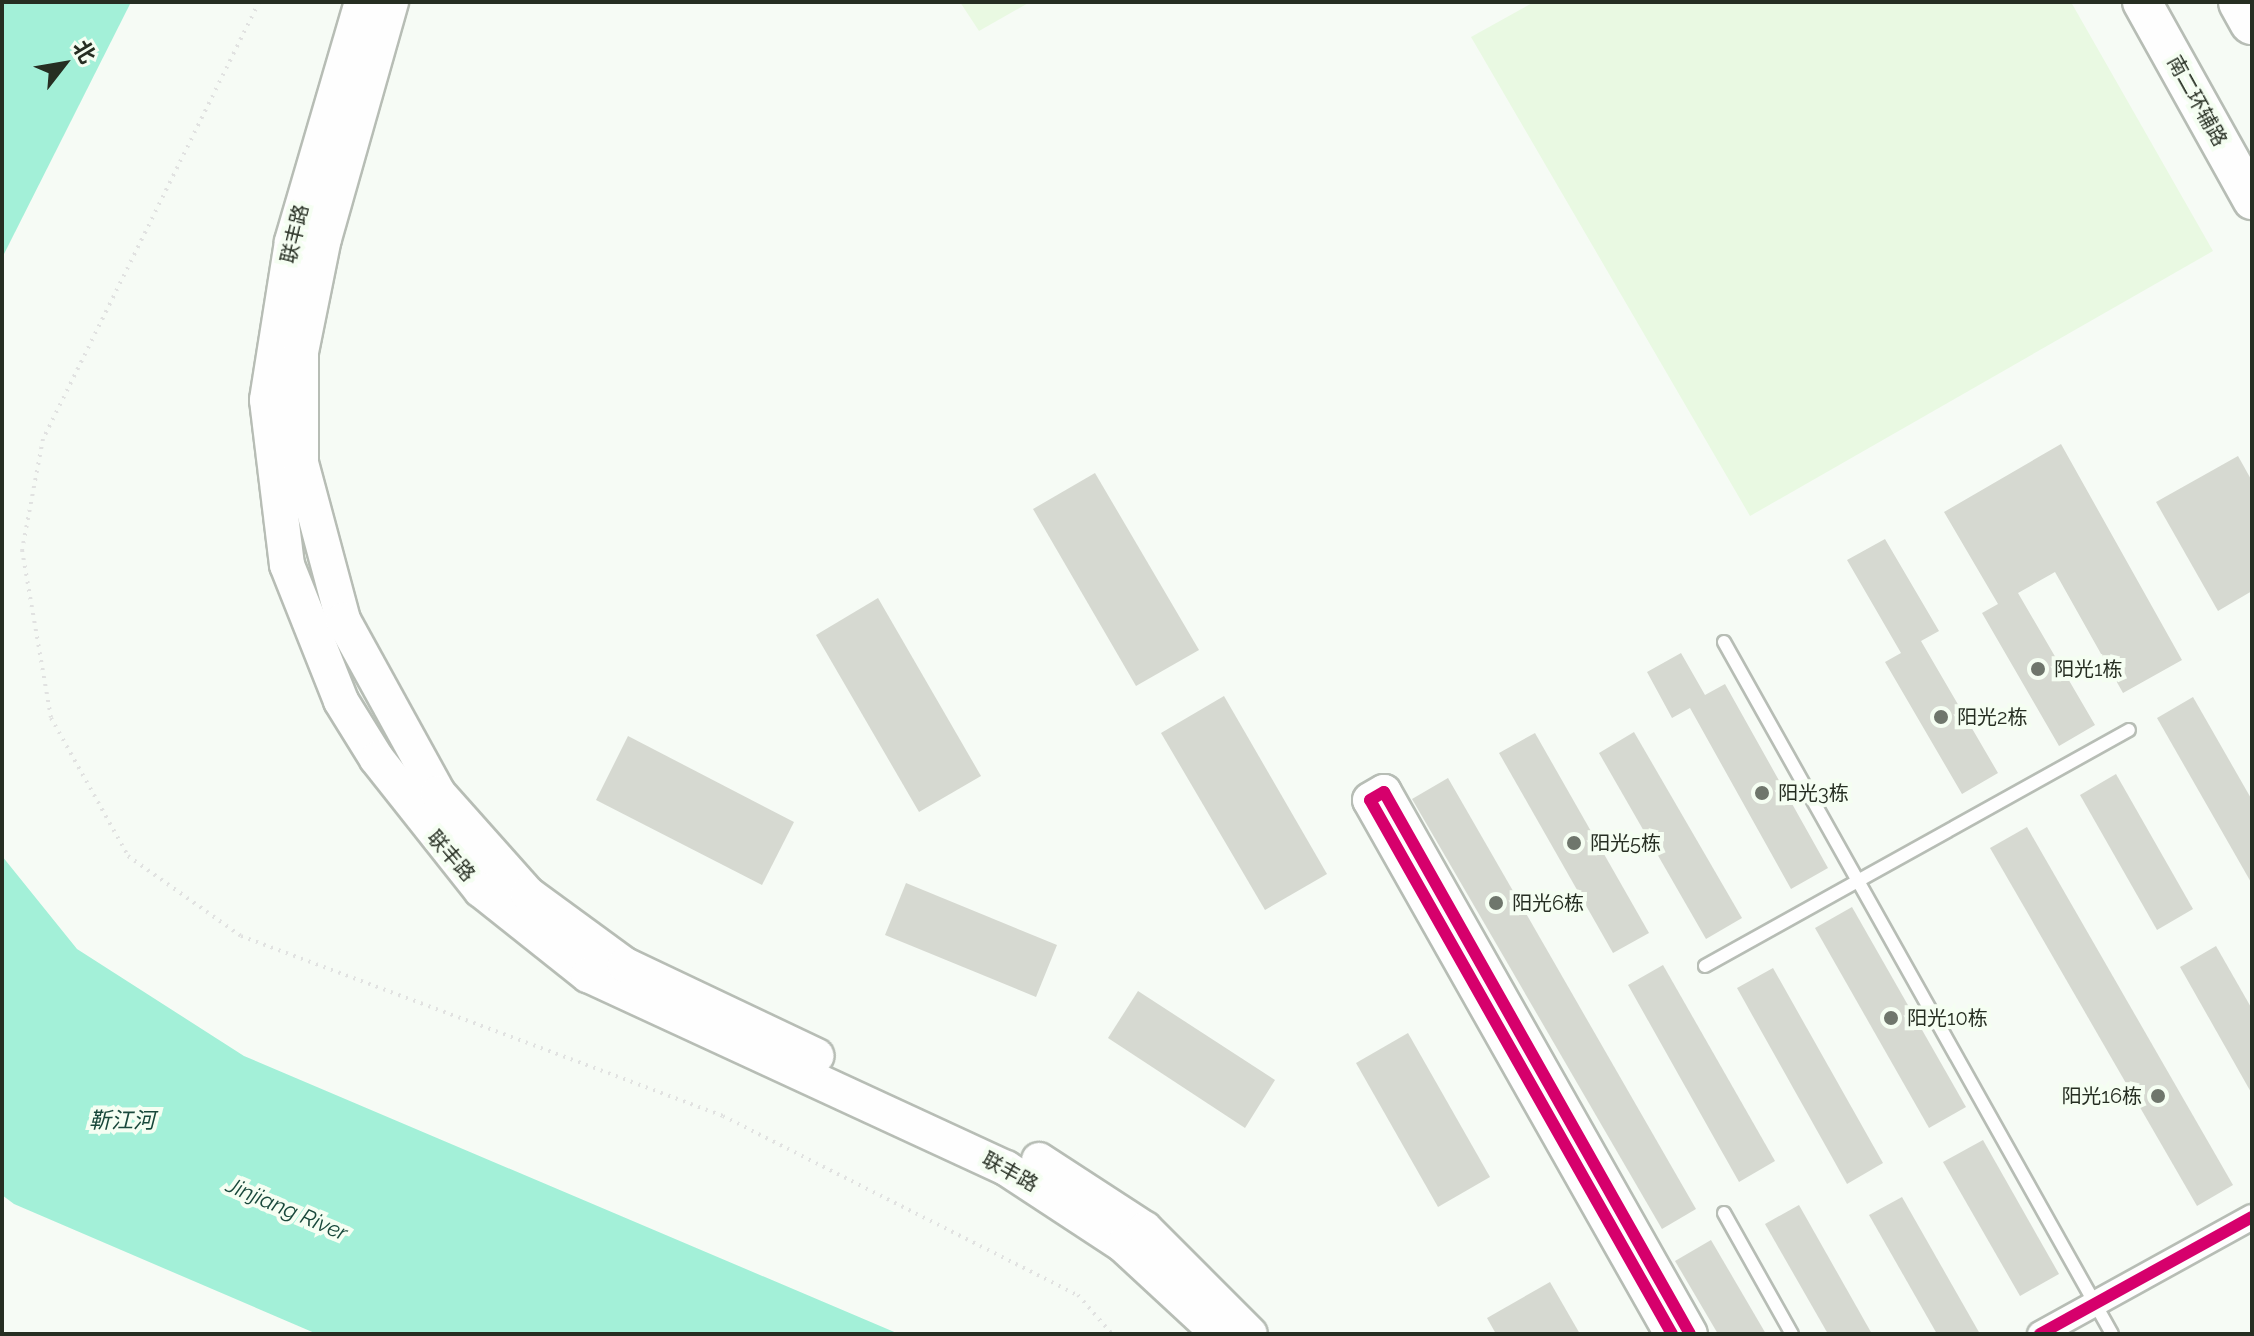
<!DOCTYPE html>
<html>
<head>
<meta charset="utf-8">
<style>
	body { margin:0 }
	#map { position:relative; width:2254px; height:1336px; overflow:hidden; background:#f6fbf5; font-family:Raleway,"Noto Sans SC",sans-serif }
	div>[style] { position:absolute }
	.built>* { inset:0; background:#e9f9e2 }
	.water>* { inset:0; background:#a3f0d8 }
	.building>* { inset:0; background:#d6d9d1 }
	.path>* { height:4px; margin-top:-2px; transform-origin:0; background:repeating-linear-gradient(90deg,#e1e2e1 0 2px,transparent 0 8px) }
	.roads { filter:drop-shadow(2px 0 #b7bdb5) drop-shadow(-2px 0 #b7bdb5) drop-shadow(0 2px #b7bdb5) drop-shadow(0 -2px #b7bdb5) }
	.lane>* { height:12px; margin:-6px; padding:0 6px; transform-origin:6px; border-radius:6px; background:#fefefe }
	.street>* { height:24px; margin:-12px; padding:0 12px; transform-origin:12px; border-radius:12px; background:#fefefe }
	.secondary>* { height:34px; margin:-17px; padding:0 17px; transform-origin:17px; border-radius:17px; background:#fefefe }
	.primary>* { height:38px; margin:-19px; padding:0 19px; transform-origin:19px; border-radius:19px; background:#fefefe }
	.highway>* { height:44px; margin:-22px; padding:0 22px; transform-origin:22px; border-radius:22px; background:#fefefe }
	.cycleway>* { height:12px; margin:-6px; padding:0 6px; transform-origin:6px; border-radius:6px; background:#d6006c }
	.dots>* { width:22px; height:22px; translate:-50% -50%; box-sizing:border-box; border:4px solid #f5fef2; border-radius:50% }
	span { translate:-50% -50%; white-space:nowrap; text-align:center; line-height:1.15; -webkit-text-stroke:8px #f5fef2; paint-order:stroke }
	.street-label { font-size:20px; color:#262e22 }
	.poi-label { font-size:20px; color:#262e22 }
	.left { translate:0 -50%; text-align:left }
	.right { translate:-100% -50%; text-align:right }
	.water-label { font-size:22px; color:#19483b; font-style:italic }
	.frame { position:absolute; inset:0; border:4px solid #262e22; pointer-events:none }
	.north { position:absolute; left:24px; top:24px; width:80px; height:80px; -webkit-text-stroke:6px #f5fef2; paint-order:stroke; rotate:59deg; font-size:22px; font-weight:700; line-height:32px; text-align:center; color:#262e22 }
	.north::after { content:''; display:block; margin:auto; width:28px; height:36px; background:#262e22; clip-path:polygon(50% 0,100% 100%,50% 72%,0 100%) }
</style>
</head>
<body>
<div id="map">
	<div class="built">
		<div style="clip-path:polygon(960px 2px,1030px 2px,979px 31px)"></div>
		<div style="clip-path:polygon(1534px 2px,2071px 2px,2213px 251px,1750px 516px,1471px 37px)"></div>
	</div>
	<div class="water">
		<div style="clip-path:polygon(2px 2px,131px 2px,2px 258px)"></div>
		<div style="clip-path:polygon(2px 856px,77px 949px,244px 1056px,899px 1334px,317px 1334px,14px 1204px,2px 1195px)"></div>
	</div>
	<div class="building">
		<div style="clip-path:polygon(2061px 444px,2182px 660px,2123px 693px,2055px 572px,2018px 593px,2095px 725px,2059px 746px,1982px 613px,1998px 604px,1944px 512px)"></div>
		<div style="clip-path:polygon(2238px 456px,2252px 481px,2252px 591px,2218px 611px,2156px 502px)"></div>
		<div style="clip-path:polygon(1095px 473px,1199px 650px,1136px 686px,1033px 509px)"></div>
		<div style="clip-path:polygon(1885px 539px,1939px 631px,1921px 641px,1998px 773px,1962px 794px,1885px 662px,1901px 653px,1847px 560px)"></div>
		<div style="clip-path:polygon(878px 598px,981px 776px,919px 812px,816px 635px)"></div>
		<div style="clip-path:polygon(1681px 653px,1705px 695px,1725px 684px,1828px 868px,1791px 889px,1690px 708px,1672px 718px,1647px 672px)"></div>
		<div style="clip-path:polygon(1224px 696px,1327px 874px,1265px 910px,1161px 733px)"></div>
		<div style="clip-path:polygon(2193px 697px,2252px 800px,2252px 884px,2157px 718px)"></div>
		<div style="clip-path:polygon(1634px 732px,1742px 918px,1706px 939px,1599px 753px)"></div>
		<div style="clip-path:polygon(1535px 733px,1649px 933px,1613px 953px,1499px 753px)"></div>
		<div style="clip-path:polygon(628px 736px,794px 822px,762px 885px,596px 800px)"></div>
		<div style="clip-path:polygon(2116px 774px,2193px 909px,2157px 930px,2080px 795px)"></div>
		<div style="clip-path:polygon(1448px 778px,1696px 1209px,1662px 1229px,1412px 799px)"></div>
		<div style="clip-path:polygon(2027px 827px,2233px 1185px,2197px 1206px,1990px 848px)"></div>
		<div style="clip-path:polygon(906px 883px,1057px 945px,1036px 997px,885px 935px)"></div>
		<div style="clip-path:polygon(1852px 907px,1966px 1107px,1929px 1128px,1815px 928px)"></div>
		<div style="clip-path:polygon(2216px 946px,2252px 1009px,2252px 1094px,2180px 967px)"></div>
		<div style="clip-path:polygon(1663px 965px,1775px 1161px,1739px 1182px,1628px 985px)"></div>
		<div style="clip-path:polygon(1773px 968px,1883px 1163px,1847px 1184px,1737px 988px)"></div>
		<div style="clip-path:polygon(1138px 991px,1275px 1080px,1245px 1128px,1108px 1038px)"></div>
		<div style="clip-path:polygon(1408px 1033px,1490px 1177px,1438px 1207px,1356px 1063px)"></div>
		<div style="clip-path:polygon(1983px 1140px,2059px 1274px,2020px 1296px,1943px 1162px)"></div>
		<div style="clip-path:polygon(1902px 1197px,1980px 1334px,1937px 1334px,1869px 1215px)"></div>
		<div style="clip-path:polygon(1799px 1205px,1872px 1334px,1828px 1334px,1765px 1224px)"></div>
		<div style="clip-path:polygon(1711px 1240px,1766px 1334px,1718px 1334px,1675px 1261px)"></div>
		<div style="clip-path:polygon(1550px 1282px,1580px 1334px,1496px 1334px,1487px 1318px)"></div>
	</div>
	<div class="path">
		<div style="left:259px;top:2px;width:487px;rotate:116.3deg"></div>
		<div style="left:43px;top:439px;width:113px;rotate:100.7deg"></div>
		<div style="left:22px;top:550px;width:170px;rotate:80.2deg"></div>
		<div style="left:51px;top:718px;width:158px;rotate:60.8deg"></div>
		<div style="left:128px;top:856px;width:138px;rotate:35.3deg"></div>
		<div style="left:241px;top:936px;width:515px;rotate:20.48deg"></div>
		<div style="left:723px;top:1116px;width:398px;rotate:26.8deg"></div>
		<div style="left:1078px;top:1295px;width:52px;rotate:48.9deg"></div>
	</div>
	<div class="roads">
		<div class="lane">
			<div style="left:1724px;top:642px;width:793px;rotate:60.72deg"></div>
			<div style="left:1705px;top:966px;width:485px;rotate:-29.1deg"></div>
			<div style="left:1724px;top:1213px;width:139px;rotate:60.7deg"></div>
		</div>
		<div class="street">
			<div style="left:2040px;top:1334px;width:242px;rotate:-28.9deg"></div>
		</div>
		<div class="secondary">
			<div style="left:362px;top:2px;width:250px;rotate:106.3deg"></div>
			<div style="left:292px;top:242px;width:160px;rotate:99deg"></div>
			<div style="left:267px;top:400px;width:166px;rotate:83.1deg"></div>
			<div style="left:287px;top:565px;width:146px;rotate:68.3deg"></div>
			<div style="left:341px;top:701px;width:68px;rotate:58.2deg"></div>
			<div style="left:377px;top:759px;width:167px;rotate:51.6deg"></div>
			<div style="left:481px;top:890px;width:137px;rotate:38.5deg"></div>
			<div style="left:588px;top:975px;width:460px;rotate:24.8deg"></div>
			<div style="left:1006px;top:1168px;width:140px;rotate:33.3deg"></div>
			<div style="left:1123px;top:1245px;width:131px;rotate:42.8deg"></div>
			<div style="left:391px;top:2px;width:245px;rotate:105.8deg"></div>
			<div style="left:324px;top:238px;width:116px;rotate:101.4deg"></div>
			<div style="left:301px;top:352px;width:111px;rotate:90deg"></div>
			<div style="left:301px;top:463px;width:163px;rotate:75deg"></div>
			<div style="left:343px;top:620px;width:197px;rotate:61.2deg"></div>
			<div style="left:438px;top:793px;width:135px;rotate:48.3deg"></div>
			<div style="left:528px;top:894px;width:120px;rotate:36.2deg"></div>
			<div style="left:625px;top:965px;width:212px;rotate:25.4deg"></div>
			<div style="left:1039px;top:1160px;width:126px;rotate:33.1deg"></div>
			<div style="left:1145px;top:1229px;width:148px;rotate:45deg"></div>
			<div style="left:1672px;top:1334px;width:613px;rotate:-119.49deg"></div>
			<div style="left:1370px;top:800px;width:16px;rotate:-30deg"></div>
			<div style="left:1384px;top:792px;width:622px;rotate:60.55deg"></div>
		</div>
		<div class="primary">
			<div style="left:2142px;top:2px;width:227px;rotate:60.9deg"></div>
		</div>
		<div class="highway">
			<div style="left:2241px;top:2px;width:23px;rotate:61deg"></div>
		</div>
	</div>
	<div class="cycleway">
		<div style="left:1672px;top:1334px;width:613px;rotate:-119.49deg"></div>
		<div style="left:1370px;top:800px;width:16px;rotate:-30deg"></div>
		<div style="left:1384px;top:792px;width:622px;rotate:60.55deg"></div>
		<div style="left:2040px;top:1334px;width:242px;rotate:-28.9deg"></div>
	</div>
	<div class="dots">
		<div style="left:2038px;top:669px;background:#6f766c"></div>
		<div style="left:1941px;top:717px;background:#6f766c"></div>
		<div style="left:1762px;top:793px;background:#6f766c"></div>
		<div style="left:1574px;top:843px;background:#6f766c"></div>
		<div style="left:1496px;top:903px;background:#6f766c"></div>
		<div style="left:1891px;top:1018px;background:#6f766c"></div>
		<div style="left:2158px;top:1096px;background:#6f766c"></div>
	</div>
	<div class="street-label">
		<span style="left:2197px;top:101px;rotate:61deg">南二环辅路</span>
		<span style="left:295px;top:234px;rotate:-76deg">联丰路</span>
		<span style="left:451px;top:856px;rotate:49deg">联丰路</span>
		<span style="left:1010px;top:1172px;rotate:29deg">联丰路</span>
	</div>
	<div class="poi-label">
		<span class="left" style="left:2054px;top:669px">阳光1栋</span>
		<span class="left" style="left:1957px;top:717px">阳光2栋</span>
		<span class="left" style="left:1778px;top:793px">阳光3栋</span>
		<span class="left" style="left:1590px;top:843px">阳光5栋</span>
		<span class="left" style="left:1512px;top:903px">阳光6栋</span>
		<span class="left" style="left:1907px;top:1018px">阳光10栋</span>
		<span class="right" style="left:2142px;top:1096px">阳光16栋</span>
	</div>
	<div class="water-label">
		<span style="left:122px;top:1121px">靳江河</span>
		<span style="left:287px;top:1209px;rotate:23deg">Jinjiang River</span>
	</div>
	<div class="frame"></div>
	<div class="north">北</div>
</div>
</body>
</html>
